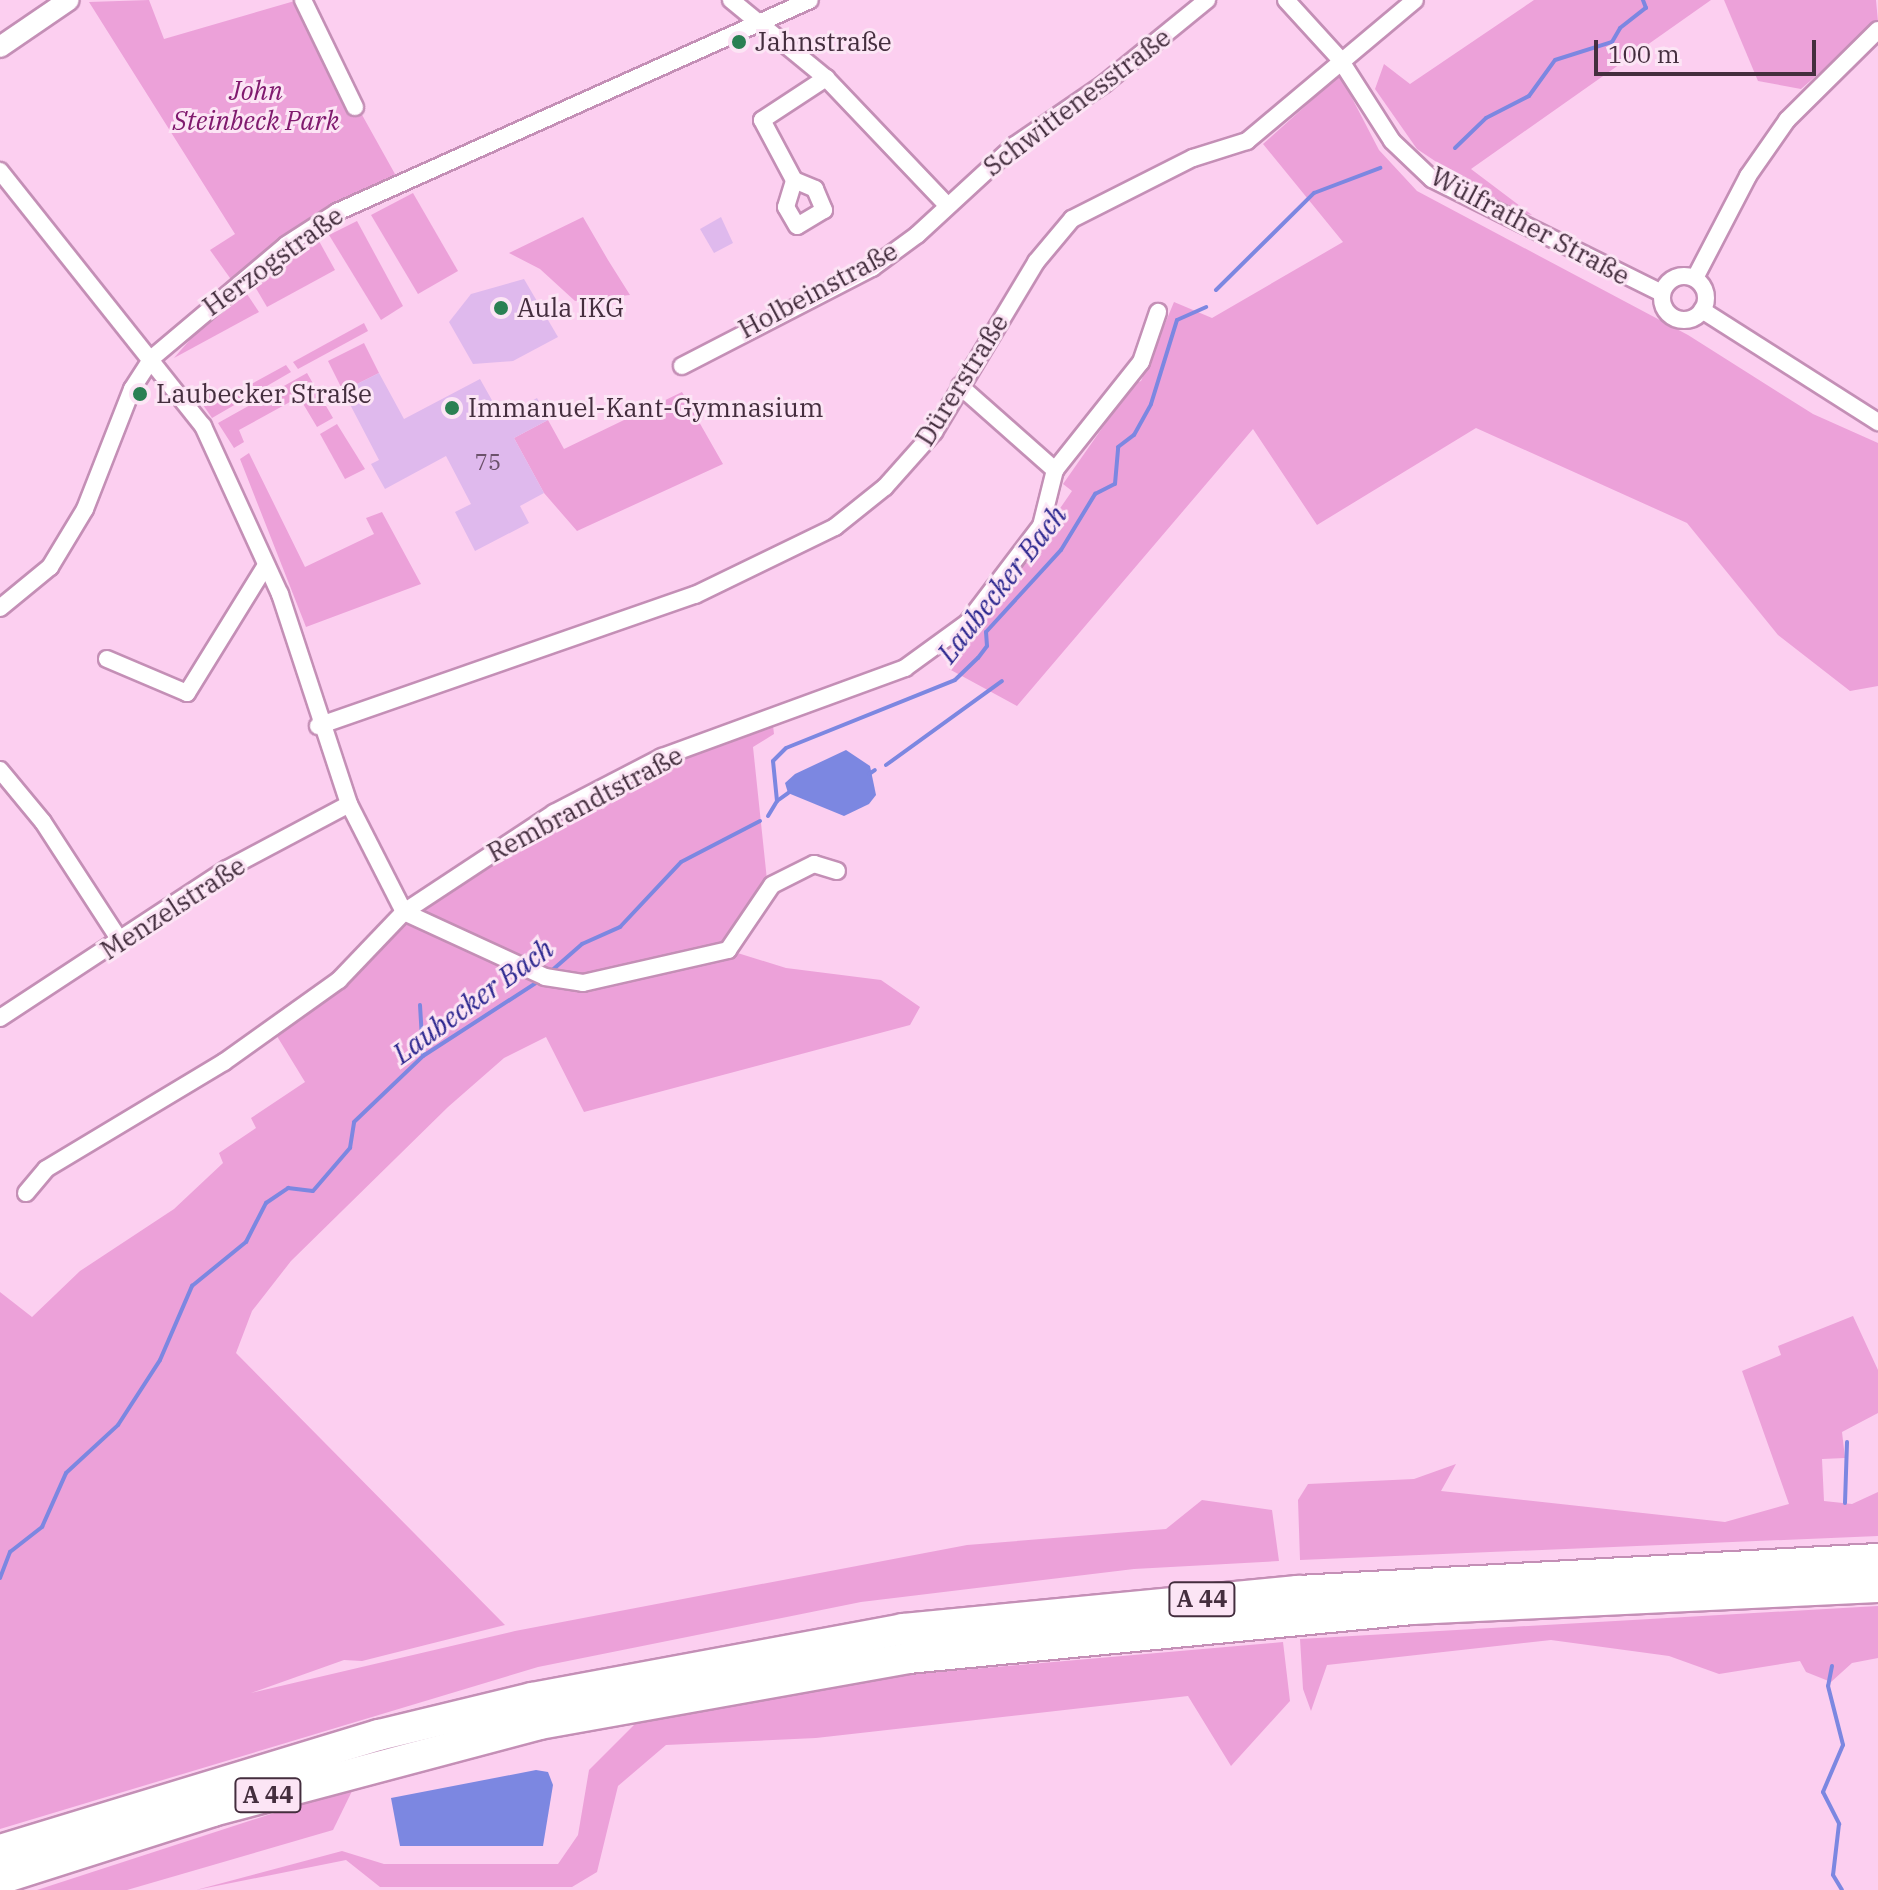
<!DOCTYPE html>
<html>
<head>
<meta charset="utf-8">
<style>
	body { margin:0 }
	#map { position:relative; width:1878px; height:1890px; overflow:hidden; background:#fccff0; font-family:"IBM Plex Serif",serif }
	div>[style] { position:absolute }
	.green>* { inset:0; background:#eca1d9 }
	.water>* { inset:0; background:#7c87e1 }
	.stream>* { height:4px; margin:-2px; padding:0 2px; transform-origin:2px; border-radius:2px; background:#7c87e1 }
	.building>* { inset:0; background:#dfb9ed }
	.roads { filter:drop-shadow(2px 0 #c48fb6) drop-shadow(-2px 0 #c48fb6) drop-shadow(0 2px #c48fb6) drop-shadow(0 -2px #c48fb6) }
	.minor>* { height:16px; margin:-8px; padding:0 8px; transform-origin:8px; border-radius:8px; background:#fff }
	.minor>.ring { margin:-8px; padding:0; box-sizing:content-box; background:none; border:16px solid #fff; border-radius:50% }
	.tertiary>* { height:20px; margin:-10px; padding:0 10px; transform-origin:10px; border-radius:10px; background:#fff }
	.motorway>* { height:30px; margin:-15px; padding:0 15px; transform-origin:15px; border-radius:15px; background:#fff }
	.dots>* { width:22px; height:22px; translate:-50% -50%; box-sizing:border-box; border:4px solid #fce5f5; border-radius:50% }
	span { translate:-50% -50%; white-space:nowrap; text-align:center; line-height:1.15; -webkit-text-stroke:6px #fce5f5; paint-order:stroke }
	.number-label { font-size:22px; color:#6b516a }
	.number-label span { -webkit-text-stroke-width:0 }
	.shield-label span { padding:2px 6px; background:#fce5f5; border:2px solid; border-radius:6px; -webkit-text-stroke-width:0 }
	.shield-label { font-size:24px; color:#442e3e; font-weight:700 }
	.poi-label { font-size:26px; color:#442e3e }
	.left { translate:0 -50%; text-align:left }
	.park-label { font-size:26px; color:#801a6e; font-style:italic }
	.street-label { font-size:26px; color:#442e3e }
	.water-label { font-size:28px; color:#2c278f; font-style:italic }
	.scale { position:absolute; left:1594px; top:40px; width:222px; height:36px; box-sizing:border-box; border:4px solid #442e3e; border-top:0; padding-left:10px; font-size:24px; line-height:28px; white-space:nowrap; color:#442e3e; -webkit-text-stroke:6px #fce5f5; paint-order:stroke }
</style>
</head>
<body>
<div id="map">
	<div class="green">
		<div style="clip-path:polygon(149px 0,164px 39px,298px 0,400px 183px,337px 212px,235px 285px,210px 250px,235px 234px,89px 2px)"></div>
		<div style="clip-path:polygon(1534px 0,1711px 0,1471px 169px,1532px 215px,1510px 211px,1417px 149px,1375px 89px,1384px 64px,1410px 84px)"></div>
		<div style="clip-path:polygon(1724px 0,1876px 0,1878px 22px,1801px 89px,1758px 81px)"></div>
		<div style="clip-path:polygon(1340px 75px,1379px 150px,1417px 191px,1688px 335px,1813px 414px,1878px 443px,1878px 686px,1850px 691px,1778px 635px,1687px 523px,1476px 428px,1317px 525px,1253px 429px,1017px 706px,949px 669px,1072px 491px,1063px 484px,1133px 384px,1141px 381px,1174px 302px,1212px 318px,1343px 242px,1263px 144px)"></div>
		<div style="clip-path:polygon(413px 193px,458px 271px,418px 294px,371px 215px)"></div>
		<div style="clip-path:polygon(583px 217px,608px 260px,630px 295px,575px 301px,540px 269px,509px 253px)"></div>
		<div style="clip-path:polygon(357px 221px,403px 306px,381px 320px,329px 235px)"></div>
		<div style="clip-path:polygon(319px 241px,335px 270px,267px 307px,254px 285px)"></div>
		<div style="clip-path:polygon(247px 294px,259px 312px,174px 358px,194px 335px)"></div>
		<div style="clip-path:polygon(364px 323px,368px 331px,298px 369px,293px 362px)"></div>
		<div style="clip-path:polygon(364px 343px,379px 373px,343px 391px,328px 361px)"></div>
		<div style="clip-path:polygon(286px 365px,291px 372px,212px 418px,199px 399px,210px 393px,211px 406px)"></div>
		<div style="clip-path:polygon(307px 373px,333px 418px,317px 427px,299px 397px,239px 430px,244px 442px,234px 448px,218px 423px)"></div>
		<div style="clip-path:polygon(682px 392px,723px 464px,577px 531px,544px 493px,514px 438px,548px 420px,564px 449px)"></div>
		<div style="clip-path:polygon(337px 424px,365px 469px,345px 479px,320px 434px)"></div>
		<div style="clip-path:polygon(249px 453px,305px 567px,374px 534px,366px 518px,382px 512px,421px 584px,306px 627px,240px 459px)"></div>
		<div style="clip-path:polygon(772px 717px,774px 734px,753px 747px,767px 880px,728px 950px,786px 968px,881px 980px,920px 1007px,910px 1025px,584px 1112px,546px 1037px,504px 1058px,448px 1107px,291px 1261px,252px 1311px,236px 1353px,505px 1625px,362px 1661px,344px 1660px,251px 1693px,515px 1631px,967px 1545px,1166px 1529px,1202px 1500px,1272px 1510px,1279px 1561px,1134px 1569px,861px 1602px,538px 1667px,0 1829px,0 1292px,32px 1317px,80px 1271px,174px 1209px,223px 1163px,219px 1153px,256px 1128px,251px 1118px,305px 1082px,272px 1028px,339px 980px,404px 912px,554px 813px)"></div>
		<div style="clip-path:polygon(1853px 1316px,1878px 1370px,1878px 1413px,1842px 1432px,1845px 1458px,1822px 1459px,1824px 1501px,1852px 1504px,1878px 1492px,1878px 1536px,1300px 1560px,1298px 1500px,1308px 1484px,1414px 1479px,1456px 1464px,1441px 1491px,1725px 1522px,1789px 1504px,1742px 1371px,1781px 1355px,1778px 1346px)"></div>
		<div style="clip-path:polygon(1878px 1606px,1878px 1658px,1852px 1663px,1831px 1682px,1806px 1672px,1800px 1661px,1719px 1674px,1669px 1656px,1551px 1640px,1327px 1665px,1311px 1711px,1303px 1689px,1300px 1639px)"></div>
		<div style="clip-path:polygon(1283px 1642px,1290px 1701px,1231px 1766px,1188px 1696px,816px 1738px,666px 1745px,618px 1786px,597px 1872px,572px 1887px,380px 1887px,346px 1860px,196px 1890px,342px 1851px,384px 1864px,558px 1864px,578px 1835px,589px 1770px,644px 1715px,869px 1678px)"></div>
		<div style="clip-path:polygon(354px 1787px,333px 1830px,127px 1890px,37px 1890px)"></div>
	</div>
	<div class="water">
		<div style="clip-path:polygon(846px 750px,870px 766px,876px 795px,869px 804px,844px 816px,788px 793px,785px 783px,795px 774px)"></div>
		<div style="clip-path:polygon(536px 1770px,548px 1772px,553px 1785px,543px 1846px,400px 1846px,391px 1798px)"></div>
	</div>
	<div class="stream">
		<div style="left:1455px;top:148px;width:43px;rotate:-44.1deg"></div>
		<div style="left:1486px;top:118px;width:48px;rotate:-27.1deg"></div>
		<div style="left:1529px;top:96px;width:44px;rotate:-54.2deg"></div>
		<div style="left:1555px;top:60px;width:60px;rotate:-17.5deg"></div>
		<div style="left:1612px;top:42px;width:16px;rotate:-60deg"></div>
		<div style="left:1620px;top:28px;width:33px;rotate:-38deg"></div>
		<div style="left:1646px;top:8px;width:9px;rotate:-111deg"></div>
		<div style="left:1216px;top:290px;width:138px;rotate:-44.7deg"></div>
		<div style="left:1314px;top:193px;width:71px;rotate:-20.7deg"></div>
		<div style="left:886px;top:765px;width:143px;rotate:-35.9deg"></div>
		<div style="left:869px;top:774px;width:7px;rotate:-34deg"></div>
		<div style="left:777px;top:801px;width:14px;rotate:-36deg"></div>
		<div style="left:768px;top:816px;width:17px;rotate:-59deg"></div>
		<div style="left:777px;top:801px;width:40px;rotate:-95.7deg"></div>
		<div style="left:773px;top:761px;width:18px;rotate:-45deg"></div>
		<div style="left:786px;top:748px;width:182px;rotate:-21.9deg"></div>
		<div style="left:955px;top:680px;width:32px;rotate:-44deg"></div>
		<div style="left:978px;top:658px;width:15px;rotate:-53deg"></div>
		<div style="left:987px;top:646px;width:14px;rotate:-94deg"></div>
		<div style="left:986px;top:632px;width:111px;rotate:-47.6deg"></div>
		<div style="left:1061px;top:550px;width:66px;rotate:-58.7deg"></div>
		<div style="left:1095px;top:494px;width:22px;rotate:-27deg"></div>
		<div style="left:1115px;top:484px;width:37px;rotate:-85deg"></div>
		<div style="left:1118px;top:447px;width:20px;rotate:-37deg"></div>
		<div style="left:1134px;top:435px;width:35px;rotate:-61deg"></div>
		<div style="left:1151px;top:404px;width:88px;rotate:-72.8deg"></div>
		<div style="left:1177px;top:320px;width:32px;rotate:-24deg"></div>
		<div style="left:549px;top:973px;width:44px;rotate:-41.3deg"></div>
		<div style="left:582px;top:944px;width:42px;rotate:-24.1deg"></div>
		<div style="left:620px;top:927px;width:89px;rotate:-46.8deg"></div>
		<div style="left:681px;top:862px;width:89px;rotate:-27.4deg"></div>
		<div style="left:420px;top:1005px;width:51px;rotate:86.6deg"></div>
		<div style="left:1845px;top:1503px;width:61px;rotate:-88.1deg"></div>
		<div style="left:0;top:1578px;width:28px;rotate:-69deg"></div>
		<div style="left:10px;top:1552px;width:41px;rotate:-38deg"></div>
		<div style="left:42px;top:1527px;width:59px;rotate:-66deg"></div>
		<div style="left:66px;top:1473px;width:71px;rotate:-42.7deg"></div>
		<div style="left:118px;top:1425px;width:77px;rotate:-57.1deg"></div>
		<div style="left:160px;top:1360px;width:81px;rotate:-66.6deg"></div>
		<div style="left:192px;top:1286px;width:70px;rotate:-39.2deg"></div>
		<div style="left:246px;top:1242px;width:44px;rotate:-62.9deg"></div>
		<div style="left:266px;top:1203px;width:27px;rotate:-34deg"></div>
		<div style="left:288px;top:1188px;width:25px;rotate:7deg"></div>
		<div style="left:313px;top:1191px;width:57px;rotate:-49.3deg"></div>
		<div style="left:350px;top:1148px;width:26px;rotate:-81deg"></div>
		<div style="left:354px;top:1122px;width:95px;rotate:-43.7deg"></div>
		<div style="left:423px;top:1056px;width:142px;rotate:-32.9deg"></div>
		<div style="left:1832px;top:1666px;width:20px;rotate:101deg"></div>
		<div style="left:1828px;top:1686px;width:61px;rotate:75.7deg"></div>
		<div style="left:1843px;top:1745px;width:51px;rotate:113.1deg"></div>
		<div style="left:1823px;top:1792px;width:36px;rotate:63deg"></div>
		<div style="left:1839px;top:1824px;width:51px;rotate:96.7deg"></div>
		<div style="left:1833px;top:1875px;width:17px;rotate:59deg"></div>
	</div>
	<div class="building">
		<div style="clip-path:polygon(721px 217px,733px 243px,714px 253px,700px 229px)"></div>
		<div style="clip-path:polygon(524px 279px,558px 337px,513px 361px,473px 364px,449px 322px,471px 294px)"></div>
		<div style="clip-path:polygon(379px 373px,404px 419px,480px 379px,502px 418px,537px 398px,548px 420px,514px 438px,544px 493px,520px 506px,529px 523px,475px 551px,455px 512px,471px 504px,446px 456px,385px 489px,371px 464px,379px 460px,343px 391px)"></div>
	</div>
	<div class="roads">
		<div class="minor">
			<div style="left:303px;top:0;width:119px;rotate:64.1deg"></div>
			<div style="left:731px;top:0;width:123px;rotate:39.4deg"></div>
			<div style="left:826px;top:78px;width:175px;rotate:46.4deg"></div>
			<div style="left:1286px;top:0;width:79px;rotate:47.6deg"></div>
			<div style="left:1339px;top:58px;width:98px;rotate:57.4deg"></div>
			<div style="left:1392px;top:141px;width:55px;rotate:43.5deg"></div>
			<div style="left:1432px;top:179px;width:257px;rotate:26.4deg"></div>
			<div style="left:0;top:171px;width:326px;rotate:51.5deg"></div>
			<div style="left:203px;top:426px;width:185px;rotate:65.4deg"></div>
			<div style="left:280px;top:594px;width:221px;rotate:71.8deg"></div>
			<div style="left:349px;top:804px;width:121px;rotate:63deg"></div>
			<div style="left:404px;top:912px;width:155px;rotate:24.7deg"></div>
			<div style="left:545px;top:977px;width:38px;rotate:9deg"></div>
			<div style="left:583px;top:983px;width:149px;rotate:-12.8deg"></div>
			<div style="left:728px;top:950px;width:78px;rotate:-55.9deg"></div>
			<div style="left:772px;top:885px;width:47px;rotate:-26.6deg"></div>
			<div style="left:814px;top:864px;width:24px;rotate:17deg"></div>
			<div style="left:794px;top:180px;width:23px;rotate:23deg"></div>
			<div style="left:815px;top:189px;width:23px;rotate:67deg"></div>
			<div style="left:824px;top:210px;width:31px;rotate:149deg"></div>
			<div style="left:797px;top:226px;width:22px;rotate:-120deg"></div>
			<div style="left:786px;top:207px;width:28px;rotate:-73deg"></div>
			<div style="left:794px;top:180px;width:68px;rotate:-118.1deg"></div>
			<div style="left:762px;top:120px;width:77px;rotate:-33.3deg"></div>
			<div class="ring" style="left:1662px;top:276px;width:28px;height:28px"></div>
			<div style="left:1695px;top:278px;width:115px;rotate:-62.5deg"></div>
			<div style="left:1748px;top:176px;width:68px;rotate:-55.1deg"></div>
			<div style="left:1787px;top:120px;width:128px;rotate:-44.7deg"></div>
			<div style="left:1702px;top:310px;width:209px;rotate:32.5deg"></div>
			<div style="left:682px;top:366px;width:214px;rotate:-27.3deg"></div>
			<div style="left:872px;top:268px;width:56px;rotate:-36.3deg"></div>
			<div style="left:917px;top:235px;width:133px;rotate:-42.6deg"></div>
			<div style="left:1015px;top:145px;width:108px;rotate:-34.4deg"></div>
			<div style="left:1104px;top:84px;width:133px;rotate:-39.2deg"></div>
			<div style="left:960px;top:386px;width:127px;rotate:41.5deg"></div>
			<div style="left:0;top:608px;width:65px;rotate:-39.4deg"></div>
			<div style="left:50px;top:567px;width:68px;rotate:-58.9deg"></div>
			<div style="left:85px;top:509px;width:129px;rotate:-68.6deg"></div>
			<div style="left:132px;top:389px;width:37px;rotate:-57deg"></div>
			<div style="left:152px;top:358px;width:175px;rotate:-40.1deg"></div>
			<div style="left:286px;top:245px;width:61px;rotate:-32.9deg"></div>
			<div style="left:337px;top:212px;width:518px;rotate:-24.14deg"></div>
			<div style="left:107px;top:659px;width:87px;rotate:23deg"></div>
			<div style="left:187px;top:693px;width:150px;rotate:-58.3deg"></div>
			<div style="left:318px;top:726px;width:399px;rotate:-19.2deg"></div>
			<div style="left:695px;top:595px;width:156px;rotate:-25.9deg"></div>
			<div style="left:835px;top:527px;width:64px;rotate:-38.7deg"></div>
			<div style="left:885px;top:487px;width:74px;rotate:-48.3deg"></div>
			<div style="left:934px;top:432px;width:198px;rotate:-59deg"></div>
			<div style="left:1036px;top:262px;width:56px;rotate:-50.1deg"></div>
			<div style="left:1072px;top:219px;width:136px;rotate:-26.8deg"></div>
			<div style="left:1193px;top:158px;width:57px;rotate:-17.5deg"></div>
			<div style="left:1247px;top:141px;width:219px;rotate:-40deg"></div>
			<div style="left:0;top:770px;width:67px;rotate:50.4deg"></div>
			<div style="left:43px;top:822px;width:143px;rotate:57deg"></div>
			<div style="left:0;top:1018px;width:272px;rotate:-33.3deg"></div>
			<div style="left:227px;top:869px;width:138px;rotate:-28deg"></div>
			<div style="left:26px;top:1193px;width:31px;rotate:-50deg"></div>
			<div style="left:46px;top:1169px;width:208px;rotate:-31deg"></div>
			<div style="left:224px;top:1062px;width:141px;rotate:-35.5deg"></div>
			<div style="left:339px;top:980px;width:94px;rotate:-46.3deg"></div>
			<div style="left:404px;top:912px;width:180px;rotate:-33.4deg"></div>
			<div style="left:554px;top:813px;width:122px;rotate:-27.4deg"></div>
			<div style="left:662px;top:757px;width:259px;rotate:-20.1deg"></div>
			<div style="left:905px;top:668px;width:77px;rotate:-36deg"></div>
			<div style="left:967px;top:623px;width:122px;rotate:-52.7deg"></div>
			<div style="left:1041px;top:526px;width:58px;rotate:-76deg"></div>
			<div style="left:1055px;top:470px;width:138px;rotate:-51.5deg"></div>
			<div style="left:1141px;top:362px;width:53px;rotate:-71.2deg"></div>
		</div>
		<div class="tertiary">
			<div style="left:0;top:47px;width:83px;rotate:-34.3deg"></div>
		</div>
		<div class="motorway">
			<div style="left:0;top:1850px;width:396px;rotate:-16.9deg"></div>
			<div style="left:379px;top:1735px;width:157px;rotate:-13.6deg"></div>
			<div style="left:532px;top:1698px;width:377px;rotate:-10.5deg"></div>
			<div style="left:903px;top:1629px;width:397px;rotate:-5.5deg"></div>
			<div style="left:1298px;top:1591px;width:581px;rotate:-3.16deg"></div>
			<div style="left:0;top:1879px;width:224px;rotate:-17.7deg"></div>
			<div style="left:213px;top:1811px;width:337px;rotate:-14.9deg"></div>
			<div style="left:539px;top:1724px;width:375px;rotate:-10.1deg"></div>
			<div style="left:908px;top:1658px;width:506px;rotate:-5.55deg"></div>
			<div style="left:1412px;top:1609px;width:467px;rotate:-2.7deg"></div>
		</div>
	</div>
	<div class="dots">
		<div style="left:739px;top:42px;background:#2a8053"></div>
		<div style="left:501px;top:308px;background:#2a8053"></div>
		<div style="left:140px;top:394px;background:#2a8053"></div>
		<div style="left:452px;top:408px;background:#2a8053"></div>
	</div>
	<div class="number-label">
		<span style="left:488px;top:462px">75</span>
	</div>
	<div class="shield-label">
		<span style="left:1202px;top:1599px">A 44</span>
		<span style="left:268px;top:1795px">A 44</span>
	</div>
	<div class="poi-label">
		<span class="left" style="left:755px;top:42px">Jahnstraße</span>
		<span class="left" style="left:517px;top:308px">Aula IKG</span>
		<span class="left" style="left:156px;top:394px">Laubecker Straße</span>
		<span class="left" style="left:468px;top:408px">Immanuel-Kant-Gymnasium</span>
	</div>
	<div class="park-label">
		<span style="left:256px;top:106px">John<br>Steinbeck Park</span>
	</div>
	<div class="street-label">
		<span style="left:1077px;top:102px;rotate:-37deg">Schwittenesstraße</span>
		<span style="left:1530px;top:226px;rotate:28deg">Wülfrather Straße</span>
		<span style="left:273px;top:261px;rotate:-36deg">Herzogstraße</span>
		<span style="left:818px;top:290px;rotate:-28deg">Holbeinstraße</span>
		<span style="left:962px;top:380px;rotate:-58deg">Dürerstraße</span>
		<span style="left:585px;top:804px;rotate:-28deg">Rembrandtstraße</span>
		<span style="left:173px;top:908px;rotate:-33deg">Menzelstraße</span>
	</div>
	<div class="water-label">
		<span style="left:1002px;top:584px;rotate:-52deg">Laubecker Bach</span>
		<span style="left:473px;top:1001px;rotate:-36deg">Laubecker Bach</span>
	</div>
	<div class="scale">100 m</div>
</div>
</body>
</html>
